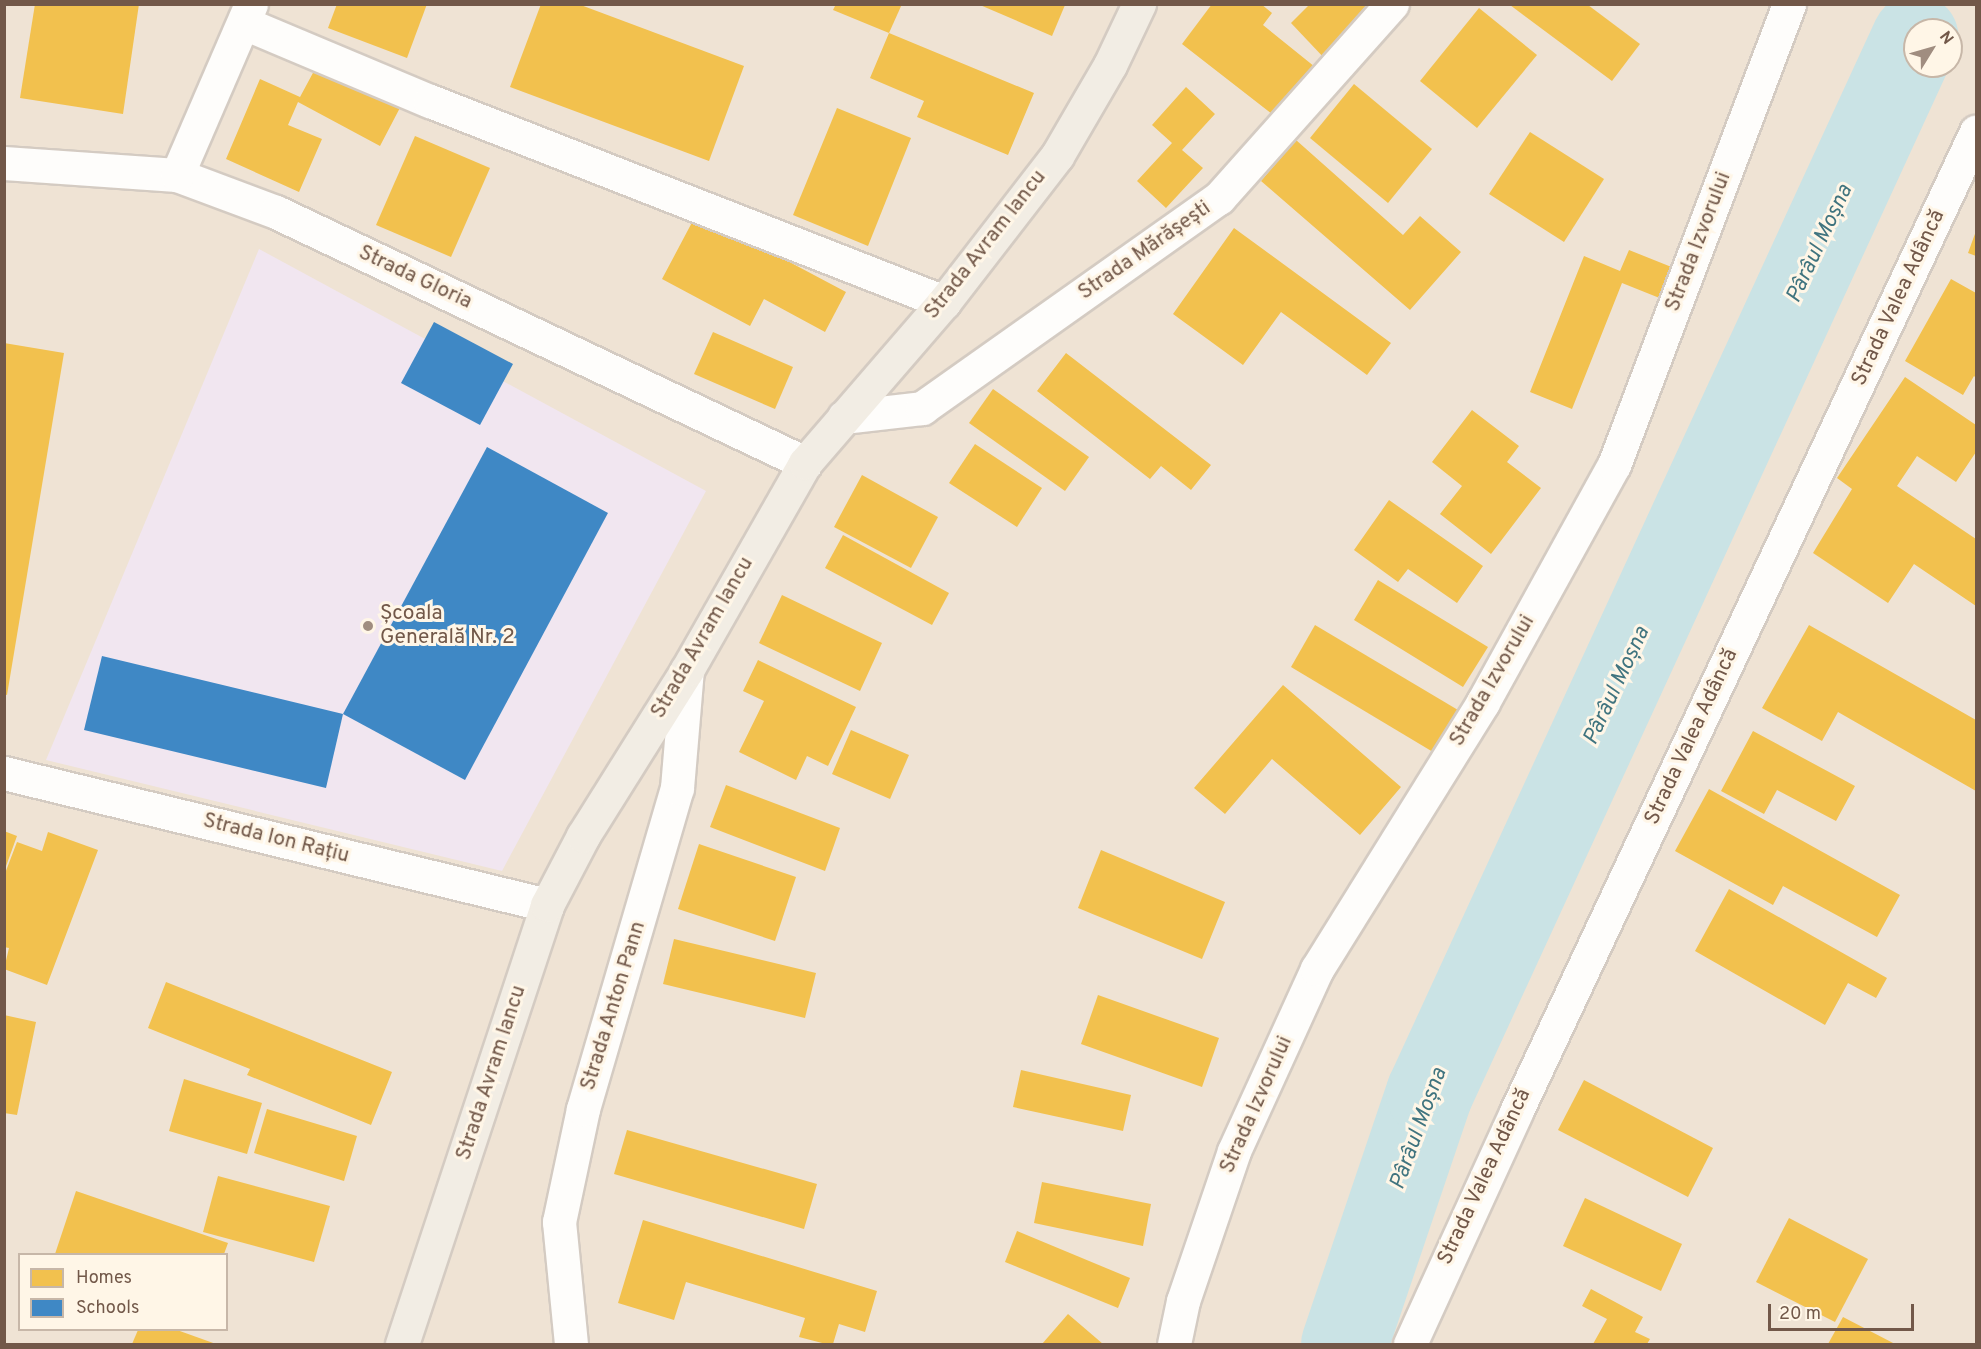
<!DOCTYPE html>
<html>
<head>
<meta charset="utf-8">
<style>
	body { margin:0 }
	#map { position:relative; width:1981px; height:1349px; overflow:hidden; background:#f5f0e7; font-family:Overpass,sans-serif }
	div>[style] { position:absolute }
	.residential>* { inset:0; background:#efe3d4 }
	.education>* { inset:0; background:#f1e6f0 }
	.homes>* { inset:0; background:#f2c14e }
	.schools>* { inset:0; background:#3f88c5 }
	.river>* { height:87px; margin:-43.5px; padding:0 43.5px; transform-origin:43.5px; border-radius:43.5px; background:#cae3e5 }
	.roads { filter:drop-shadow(2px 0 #d4cbc2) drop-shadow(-2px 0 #d4cbc2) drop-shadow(0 2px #d4cbc2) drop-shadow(0 -2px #d4cbc2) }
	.minor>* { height:33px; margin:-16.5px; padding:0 16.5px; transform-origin:16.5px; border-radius:16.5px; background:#fefdfb }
	.major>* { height:33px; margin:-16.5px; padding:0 16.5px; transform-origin:16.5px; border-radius:16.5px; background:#f2ede4 }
	.dots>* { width:16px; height:16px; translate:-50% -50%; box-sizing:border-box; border:3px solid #fff6e7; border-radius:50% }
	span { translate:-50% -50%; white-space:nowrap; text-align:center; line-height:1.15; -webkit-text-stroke:6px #fff6e7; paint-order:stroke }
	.street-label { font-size:21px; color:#725849 }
	.poi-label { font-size:21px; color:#725849 }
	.left { translate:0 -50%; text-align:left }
	.water-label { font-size:22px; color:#40747f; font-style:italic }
	.frame { position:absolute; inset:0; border:6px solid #725849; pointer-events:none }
	.legend { position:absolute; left:18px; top:1253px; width:210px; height:78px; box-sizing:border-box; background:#fff6e7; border:2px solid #c7b7a8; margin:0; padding:8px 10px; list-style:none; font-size:18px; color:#725849 }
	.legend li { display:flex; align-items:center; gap:12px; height:30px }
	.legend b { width:30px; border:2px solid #c7b7a8 }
	.north { position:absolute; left:1903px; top:18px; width:60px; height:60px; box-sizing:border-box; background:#fff6e7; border:2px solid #c7b7a8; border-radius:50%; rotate:53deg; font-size:16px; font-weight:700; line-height:24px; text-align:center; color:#725849 }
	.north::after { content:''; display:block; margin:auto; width:21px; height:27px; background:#a08d80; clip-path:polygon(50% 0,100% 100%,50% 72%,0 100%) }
	.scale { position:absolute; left:1768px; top:1304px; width:146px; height:27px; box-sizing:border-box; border:3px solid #725849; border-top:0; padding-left:8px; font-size:18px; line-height:21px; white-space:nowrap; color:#725849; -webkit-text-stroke:4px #fff6e7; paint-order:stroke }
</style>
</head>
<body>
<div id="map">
	<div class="residential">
		<div style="clip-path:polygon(evenodd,5px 5px,1976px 5px,1976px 1344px,5px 1344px,5px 5px,1915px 30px,1951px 30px,1951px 66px,1915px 66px,1915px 30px,5px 5px,20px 1254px,226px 1254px,226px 1330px,20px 1330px,20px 1254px)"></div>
	</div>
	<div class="education">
		<div style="clip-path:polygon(259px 249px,706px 491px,502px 871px,46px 760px)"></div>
	</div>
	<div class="homes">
		<div style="clip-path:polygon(35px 4px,139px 4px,123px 114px,20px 98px)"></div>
		<div style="clip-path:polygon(337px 4px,427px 4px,407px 58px,328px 28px)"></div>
		<div style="clip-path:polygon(541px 4px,578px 4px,744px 66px,709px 161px,510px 87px)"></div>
		<div style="clip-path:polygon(836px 4px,902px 4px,889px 33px,833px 10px)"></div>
		<div style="clip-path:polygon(1212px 4px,1261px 4px,1272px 13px,1263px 25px,1315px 67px,1276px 117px,1182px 44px)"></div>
		<div style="clip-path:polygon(1310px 4px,1385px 4px,1326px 60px,1291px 23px)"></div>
		<div style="clip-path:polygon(980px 5px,1065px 5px,1052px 36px)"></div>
		<div style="clip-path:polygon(1510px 5px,1588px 5px,1640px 44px,1612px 81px)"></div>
		<div style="clip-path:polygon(1479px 8px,1537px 55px,1477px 128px,1420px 81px)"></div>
		<div style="clip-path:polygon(889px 33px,1034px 93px,1008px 155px,917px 117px,924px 101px,870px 78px)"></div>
		<div style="clip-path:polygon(321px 58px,403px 102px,380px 146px,298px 102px,288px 125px,322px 139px,299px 192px,226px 159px,260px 79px,300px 97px)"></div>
		<div style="clip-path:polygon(1354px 84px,1432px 149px,1388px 203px,1310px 138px)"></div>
		<div style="clip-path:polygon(1186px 87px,1215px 114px,1182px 150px,1203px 168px,1166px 208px,1137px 181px,1172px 143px,1152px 125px)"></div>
		<div style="clip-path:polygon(837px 108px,911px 138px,868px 246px,793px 215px)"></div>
		<div style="clip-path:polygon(1530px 132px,1604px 179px,1564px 242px,1489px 194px)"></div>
		<div style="clip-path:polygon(415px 136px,490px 168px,451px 257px,376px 225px)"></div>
		<div style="clip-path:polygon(1296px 140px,1403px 235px,1420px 216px,1461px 252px,1410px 310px,1261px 181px)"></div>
		<div style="clip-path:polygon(697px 213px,846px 292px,825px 332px,764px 299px,750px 326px,662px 279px)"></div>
		<div style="clip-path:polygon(1234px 228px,1391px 343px,1367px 375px,1281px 312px,1243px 365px,1173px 314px)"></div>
		<div style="clip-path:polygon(1976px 231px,1976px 256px,1968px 253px)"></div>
		<div style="clip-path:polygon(1629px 250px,1674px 268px,1662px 299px,1622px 283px,1572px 409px,1530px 392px,1584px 256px,1620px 271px)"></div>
		<div style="clip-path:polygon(1951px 279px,1976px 293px,1976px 378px,1974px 376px,1963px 395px,1905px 361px)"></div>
		<div style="clip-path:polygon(713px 332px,793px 367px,775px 409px,694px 374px)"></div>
		<div style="clip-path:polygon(4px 343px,64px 353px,7px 695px,4px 694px)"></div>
		<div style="clip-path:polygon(1066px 353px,1211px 465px,1191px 490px,1161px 466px,1150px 479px,1037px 391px)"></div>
		<div style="clip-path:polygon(1905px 377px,1976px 425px,1976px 452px,1956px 482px,1917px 456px,1897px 486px,1976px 539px,1976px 606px,1914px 564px,1888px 603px,1813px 553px,1852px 489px,1837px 478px)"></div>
		<div style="clip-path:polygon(993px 389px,1089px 457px,1065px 491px,969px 423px)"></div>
		<div style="clip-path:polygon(1472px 410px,1519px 446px,1507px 462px,1541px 488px,1491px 554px,1440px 514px,1462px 486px,1432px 462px)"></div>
		<div style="clip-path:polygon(975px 444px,1042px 488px,1017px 527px,949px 483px)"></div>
		<div style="clip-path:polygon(862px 475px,938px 517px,911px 568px,834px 527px)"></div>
		<div style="clip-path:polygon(1389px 500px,1483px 566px,1457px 603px,1408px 569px,1398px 582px,1354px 550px)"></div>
		<div style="clip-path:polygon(843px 535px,949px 593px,932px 625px,825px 568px)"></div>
		<div style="clip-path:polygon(1378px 580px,1488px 647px,1463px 687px,1354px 620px)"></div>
		<div style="clip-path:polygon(782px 595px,882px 643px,860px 691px,759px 643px)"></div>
		<div style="clip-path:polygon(1315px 625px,1458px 710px,1433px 752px,1291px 667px)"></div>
		<div style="clip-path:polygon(1809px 625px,1976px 720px,1976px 791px,1838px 712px,1822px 741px,1762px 708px)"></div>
		<div style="clip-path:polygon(758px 660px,856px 707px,828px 766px,807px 756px,796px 780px,739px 752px,764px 701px,743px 691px)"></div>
		<div style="clip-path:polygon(1283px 685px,1401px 787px,1360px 835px,1272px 759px,1225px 814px,1194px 788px)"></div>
		<div style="clip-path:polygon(851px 730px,909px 755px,890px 799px,832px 774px)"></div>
		<div style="clip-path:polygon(1753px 731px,1855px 786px,1836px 821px,1777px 790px,1764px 814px,1721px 791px)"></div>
		<div style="clip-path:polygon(726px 785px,840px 828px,825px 871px,710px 827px)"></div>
		<div style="clip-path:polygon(1709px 789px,1900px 895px,1877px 937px,1783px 886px,1773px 905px,1675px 851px)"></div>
		<div style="clip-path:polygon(4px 831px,17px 836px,5px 869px,4px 869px)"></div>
		<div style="clip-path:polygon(48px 832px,98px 850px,47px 985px,4px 969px,9px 948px,4px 947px,4px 876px,17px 842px,42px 851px)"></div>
		<div style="clip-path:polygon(699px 844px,796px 877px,775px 941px,678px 909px)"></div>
		<div style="clip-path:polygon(1101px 850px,1225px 902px,1202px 959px,1078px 908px)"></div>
		<div style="clip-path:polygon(1729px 889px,1887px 978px,1876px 998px,1848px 983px,1825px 1025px,1695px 951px)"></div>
		<div style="clip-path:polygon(674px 939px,816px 973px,805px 1018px,663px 984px)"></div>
		<div style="clip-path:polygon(166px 982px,392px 1072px,371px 1125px,247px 1075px,250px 1069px,148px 1028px)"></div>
		<div style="clip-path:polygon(1098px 995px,1219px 1038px,1202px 1087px,1081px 1044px)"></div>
		<div style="clip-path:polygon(4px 1015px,36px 1022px,17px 1115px,4px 1113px)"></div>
		<div style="clip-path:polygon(1021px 1070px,1131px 1095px,1123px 1131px,1013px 1107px)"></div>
		<div style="clip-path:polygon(184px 1079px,262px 1103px,247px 1154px,169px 1131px)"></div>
		<div style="clip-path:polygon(1584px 1080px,1713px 1148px,1688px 1197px,1558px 1130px)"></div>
		<div style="clip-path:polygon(267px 1109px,357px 1136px,344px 1181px,254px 1153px)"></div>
		<div style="clip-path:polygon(627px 1130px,817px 1184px,804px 1229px,614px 1174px)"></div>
		<div style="clip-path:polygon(218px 1176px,330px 1206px,314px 1262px,203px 1232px)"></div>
		<div style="clip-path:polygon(1042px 1182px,1151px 1204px,1143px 1246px,1034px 1223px)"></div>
		<div style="clip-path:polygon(76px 1191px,228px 1243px,224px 1254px,55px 1254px)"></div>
		<div style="clip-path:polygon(1585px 1198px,1682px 1244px,1661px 1291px,1563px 1246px)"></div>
		<div style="clip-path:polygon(1789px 1218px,1868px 1259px,1835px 1322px,1756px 1282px)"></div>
		<div style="clip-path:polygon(643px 1220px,877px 1291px,865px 1332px,839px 1324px,833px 1344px,826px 1344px,799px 1337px,805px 1318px,686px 1282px,674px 1320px,618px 1303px)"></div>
		<div style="clip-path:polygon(1017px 1231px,1130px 1278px,1118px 1308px,1005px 1262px)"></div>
		<div style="clip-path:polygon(1591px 1289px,1643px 1317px,1635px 1332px,1650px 1339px,1647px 1344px,1593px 1344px,1607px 1319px,1582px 1306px)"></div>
		<div style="clip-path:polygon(1068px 1314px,1103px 1344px,1042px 1344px)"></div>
		<div style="clip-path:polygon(1843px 1317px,1895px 1344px,1828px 1344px)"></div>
		<div style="clip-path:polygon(138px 1330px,177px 1330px,216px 1344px,132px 1344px)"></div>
	</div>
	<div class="schools">
		<div style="clip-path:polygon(434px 322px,513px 364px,480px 425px,401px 383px)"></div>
		<div style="clip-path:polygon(487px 447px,608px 513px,465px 780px,343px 714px)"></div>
		<div style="clip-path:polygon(102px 656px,343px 714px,326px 788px,84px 730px)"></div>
	</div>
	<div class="river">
		<div style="left:1344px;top:1344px;width:265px;rotate:-71.3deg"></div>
		<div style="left:1429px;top:1093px;width:1162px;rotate:-65.29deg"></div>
	</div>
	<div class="roads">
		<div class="minor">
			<div style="left:244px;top:23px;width:202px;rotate:22.8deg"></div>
			<div style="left:430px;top:101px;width:552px;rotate:21.36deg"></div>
			<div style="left:4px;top:163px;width:173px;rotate:4deg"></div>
			<div style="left:177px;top:175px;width:106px;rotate:20.5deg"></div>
			<div style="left:276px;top:212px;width:586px;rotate:25.38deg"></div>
			<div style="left:177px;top:175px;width:186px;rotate:-66.6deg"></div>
			<div style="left:844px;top:417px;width:79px;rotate:-6.6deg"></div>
			<div style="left:922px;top:408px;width:364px;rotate:-35.3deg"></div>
			<div style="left:1219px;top:198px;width:260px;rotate:-48.3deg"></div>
			<div style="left:4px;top:773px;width:559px;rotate:13.66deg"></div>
			<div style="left:571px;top:1344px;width:123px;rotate:-95.6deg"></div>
			<div style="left:559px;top:1222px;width:116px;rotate:-78deg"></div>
			<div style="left:583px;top:1109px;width:334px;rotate:-73.7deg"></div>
			<div style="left:677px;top:788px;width:118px;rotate:-85.2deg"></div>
			<div style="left:1174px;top:1344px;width:44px;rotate:-78.2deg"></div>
			<div style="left:1183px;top:1301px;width:158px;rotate:-71.2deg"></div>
			<div style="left:1234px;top:1151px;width:200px;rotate:-65.5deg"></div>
			<div style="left:1317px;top:969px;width:314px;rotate:-58.1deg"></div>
			<div style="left:1483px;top:702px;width:271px;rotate:-61.1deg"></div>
			<div style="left:1614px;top:465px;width:493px;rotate:-69.2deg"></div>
			<div style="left:1410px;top:1344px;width:255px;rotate:-65.4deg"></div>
			<div style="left:1516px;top:1112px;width:1083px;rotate:-64.86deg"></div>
		</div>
		<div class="major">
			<div style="left:402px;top:1344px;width:462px;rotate:-71.7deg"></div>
			<div style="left:547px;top:905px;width:78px;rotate:-62.4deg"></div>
			<div style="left:583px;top:836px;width:196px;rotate:-57.9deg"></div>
			<div style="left:687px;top:670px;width:238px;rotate:-60.3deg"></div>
			<div style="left:805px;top:463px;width:213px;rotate:-49.2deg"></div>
			<div style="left:944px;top:302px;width:185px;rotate:-52.3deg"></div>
			<div style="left:1057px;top:156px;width:105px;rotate:-59.8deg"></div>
			<div style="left:1110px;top:65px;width:68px;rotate:-64.6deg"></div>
		</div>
	</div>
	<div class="dots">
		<div style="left:368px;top:626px;background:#a08d80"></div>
	</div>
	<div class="street-label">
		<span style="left:1699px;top:242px;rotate:-69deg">Strada Izvorului</span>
		<span style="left:986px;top:245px;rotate:-52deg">Strada Avram Iancu</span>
		<span style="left:1145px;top:251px;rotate:-35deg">Strada Mărășești</span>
		<span style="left:415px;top:278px;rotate:25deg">Strada Gloria</span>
		<span style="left:1899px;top:298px;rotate:-65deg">Strada Valea Adâncă</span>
		<span style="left:703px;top:638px;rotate:-60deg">Strada Avram Iancu</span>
		<span style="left:1493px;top:681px;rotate:-60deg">Strada Izvorului</span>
		<span style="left:1692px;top:737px;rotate:-65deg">Strada Valea Adâncă</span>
		<span style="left:276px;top:839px;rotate:14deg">Strada Ion Rațiu</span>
		<span style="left:614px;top:1006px;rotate:-73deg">Strada Anton Pann</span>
		<span style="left:492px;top:1073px;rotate:-72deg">Strada Avram Iancu</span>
		<span style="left:1257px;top:1105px;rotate:-66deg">Strada Izvorului</span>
		<span style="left:1485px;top:1177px;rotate:-65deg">Strada Valea Adâncă</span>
	</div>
	<div class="poi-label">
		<span class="left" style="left:380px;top:626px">Școala<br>Generală Nr. 2</span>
	</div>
	<div class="water-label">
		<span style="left:1820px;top:244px;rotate:-65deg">Pârâul Moșna</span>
		<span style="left:1617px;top:686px;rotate:-65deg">Pârâul Moșna</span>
		<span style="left:1419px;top:1129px;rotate:-70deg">Pârâul Moșna</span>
	</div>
	<div class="frame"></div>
	<ul class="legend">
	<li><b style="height:16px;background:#f2c14e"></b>Homes</li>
	<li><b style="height:16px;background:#3f88c5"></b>Schools</li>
	</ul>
	<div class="north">N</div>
	<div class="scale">20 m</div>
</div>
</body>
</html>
